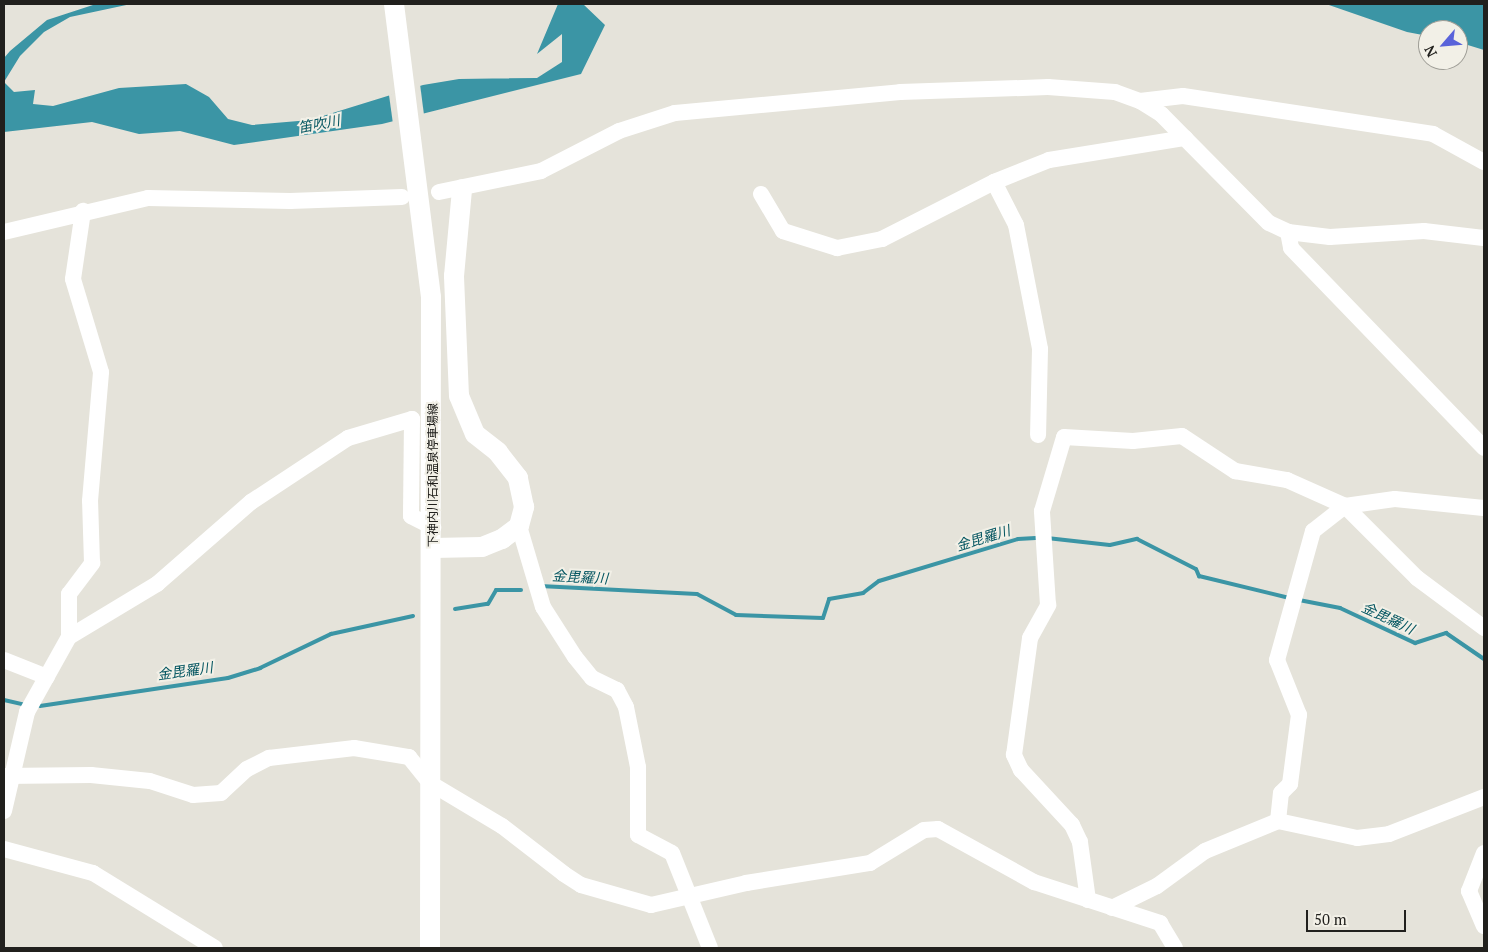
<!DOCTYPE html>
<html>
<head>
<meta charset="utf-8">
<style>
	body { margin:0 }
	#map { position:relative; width:1488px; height:952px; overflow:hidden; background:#e5e3da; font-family:"PT Serif","Noto Sans JP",serif }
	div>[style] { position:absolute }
	.water>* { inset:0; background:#3b95a5 }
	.pier>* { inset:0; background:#e5e3da }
	.stream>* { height:4px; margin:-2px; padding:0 2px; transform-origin:2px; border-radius:2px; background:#3b95a5 }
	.minor>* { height:16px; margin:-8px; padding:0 8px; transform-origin:8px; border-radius:8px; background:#fff }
	.major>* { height:20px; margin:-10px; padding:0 10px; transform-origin:10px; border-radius:10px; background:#fff }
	span { translate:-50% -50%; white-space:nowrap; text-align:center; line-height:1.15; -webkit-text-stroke:4px #f2f0e7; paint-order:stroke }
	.street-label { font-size:12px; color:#21201d }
	.water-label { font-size:14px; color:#055661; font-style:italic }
	.frame { position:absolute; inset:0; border:5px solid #21201d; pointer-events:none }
	.north { position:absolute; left:1418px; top:20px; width:50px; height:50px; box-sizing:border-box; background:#f2f0e7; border:1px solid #9e9d96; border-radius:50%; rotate:243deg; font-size:14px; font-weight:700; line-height:20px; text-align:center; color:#21201d }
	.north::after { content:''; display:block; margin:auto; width:18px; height:22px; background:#5963da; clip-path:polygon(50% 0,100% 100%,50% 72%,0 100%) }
	.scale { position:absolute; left:1306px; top:910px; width:100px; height:22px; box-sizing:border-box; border:2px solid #21201d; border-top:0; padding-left:6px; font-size:15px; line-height:18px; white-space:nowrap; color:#21201d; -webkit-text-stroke:4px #f2f0e7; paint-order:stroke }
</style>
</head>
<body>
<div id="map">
	<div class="water">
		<div style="clip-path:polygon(96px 4px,131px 4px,70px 17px,44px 32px,20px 56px,4px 82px,4px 58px,10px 51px,47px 20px)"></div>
		<div style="clip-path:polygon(558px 4px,583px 4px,605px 25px,581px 74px,382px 124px,234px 145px,180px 131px,139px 134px,92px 122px,4px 132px,4px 82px,14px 92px,35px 90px,33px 104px,53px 106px,119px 88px,186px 84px,209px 97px,228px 119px,252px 125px,310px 120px,423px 85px,459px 79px,537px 78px,562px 62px,562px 34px,537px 54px)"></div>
		<div style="clip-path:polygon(1326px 4px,1484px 4px,1484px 50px,1458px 42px,1458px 30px,1428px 30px,1428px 36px,1407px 32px)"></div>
	</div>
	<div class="pier">
		<div style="clip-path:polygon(420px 84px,424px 115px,393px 124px,389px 95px)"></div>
	</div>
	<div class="stream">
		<div style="left:1047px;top:538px;width:63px;rotate:6.3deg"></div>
		<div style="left:1110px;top:545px;width:28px;rotate:-13deg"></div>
		<div style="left:1137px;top:539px;width:66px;rotate:27deg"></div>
		<div style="left:1196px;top:569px;width:8px;rotate:67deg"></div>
		<div style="left:1199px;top:576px;width:93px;rotate:13.7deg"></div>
		<div style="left:540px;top:586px;width:157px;rotate:2.9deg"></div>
		<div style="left:697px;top:594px;width:44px;rotate:28.3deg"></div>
		<div style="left:736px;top:615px;width:87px;rotate:2deg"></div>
		<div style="left:823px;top:618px;width:20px;rotate:-72deg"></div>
		<div style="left:829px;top:599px;width:35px;rotate:-10deg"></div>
		<div style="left:863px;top:593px;width:20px;rotate:-37deg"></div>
		<div style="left:879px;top:581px;width:145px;rotate:-16.8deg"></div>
		<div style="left:1018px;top:539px;width:22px;rotate:-3deg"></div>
		<div style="left:1299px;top:600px;width:42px;rotate:11deg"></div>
		<div style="left:1340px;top:608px;width:83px;rotate:25deg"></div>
		<div style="left:1415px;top:643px;width:33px;rotate:-18deg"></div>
		<div style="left:1446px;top:633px;width:46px;rotate:34.4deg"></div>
		<div style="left:455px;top:609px;width:33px;rotate:-9deg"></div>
		<div style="left:488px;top:604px;width:16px;rotate:-60deg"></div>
		<div style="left:496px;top:590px;width:25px"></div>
		<div style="left:4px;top:700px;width:23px;rotate:13deg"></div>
		<div style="left:40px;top:706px;width:190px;rotate:-8.5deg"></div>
		<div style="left:228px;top:678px;width:34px;rotate:-17deg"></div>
		<div style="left:260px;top:668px;width:79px;rotate:-25.6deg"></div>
		<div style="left:331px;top:634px;width:84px;rotate:-12.4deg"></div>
	</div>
	<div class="minor">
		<div style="left:1140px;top:101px;width:43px;rotate:-6.6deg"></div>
		<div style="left:1183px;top:96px;width:253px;rotate:8.6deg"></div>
		<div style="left:1433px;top:134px;width:58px;rotate:28.8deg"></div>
		<div style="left:994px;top:182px;width:48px;rotate:62.9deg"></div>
		<div style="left:1016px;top:225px;width:126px;rotate:79deg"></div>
		<div style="left:1040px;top:349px;width:86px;rotate:91.3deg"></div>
		<div style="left:439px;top:192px;width:104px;rotate:-11.6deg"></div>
		<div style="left:541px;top:171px;width:88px;rotate:-27.1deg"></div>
		<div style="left:619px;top:131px;width:59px;rotate:-17.8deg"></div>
		<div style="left:675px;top:113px;width:226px;rotate:-5.3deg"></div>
		<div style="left:900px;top:92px;width:148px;rotate:-1.9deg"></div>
		<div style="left:1048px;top:87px;width:67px;rotate:4.3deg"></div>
		<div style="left:1115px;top:92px;width:27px;rotate:20deg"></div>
		<div style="left:1140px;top:101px;width:25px;rotate:32deg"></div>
		<div style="left:1161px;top:114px;width:153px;rotate:45.3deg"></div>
		<div style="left:1269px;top:223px;width:21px;rotate:25deg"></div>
		<div style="left:1288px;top:232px;width:42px;rotate:6.8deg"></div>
		<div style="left:1330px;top:237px;width:94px;rotate:-3.7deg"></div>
		<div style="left:1424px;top:231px;width:60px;rotate:6.7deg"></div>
		<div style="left:761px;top:194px;width:43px;rotate:59.3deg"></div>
		<div style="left:783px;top:231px;width:57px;rotate:17.5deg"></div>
		<div style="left:837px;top:248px;width:46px;rotate:-11.3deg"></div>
		<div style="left:882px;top:239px;width:126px;rotate:-27deg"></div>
		<div style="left:994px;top:182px;width:59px;rotate:-21.8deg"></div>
		<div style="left:1049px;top:160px;width:138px;rotate:-9.2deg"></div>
		<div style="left:4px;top:232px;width:148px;rotate:-13.3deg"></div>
		<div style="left:148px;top:198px;width:142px;rotate:1.2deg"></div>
		<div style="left:290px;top:201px;width:112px;rotate:-2deg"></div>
		<div style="left:1288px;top:232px;width:16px;rotate:79deg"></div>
		<div style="left:1291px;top:248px;width:278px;rotate:46deg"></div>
		<div style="left:519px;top:526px;width:84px;rotate:73.5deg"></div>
		<div style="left:543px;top:607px;width:59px;rotate:57.4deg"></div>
		<div style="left:575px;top:657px;width:27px;rotate:51deg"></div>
		<div style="left:592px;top:678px;width:28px;rotate:26deg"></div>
		<div style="left:617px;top:690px;width:19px;rotate:62deg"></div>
		<div style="left:626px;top:707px;width:61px;rotate:78.7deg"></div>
		<div style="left:638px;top:767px;width:68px;rotate:90deg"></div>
		<div style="left:638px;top:835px;width:38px;rotate:28deg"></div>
		<div style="left:672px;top:853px;width:102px;rotate:68.2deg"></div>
		<div style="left:69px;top:637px;width:103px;rotate:-31.1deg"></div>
		<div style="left:157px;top:584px;width:125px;rotate:-41.1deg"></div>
		<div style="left:251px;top:502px;width:116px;rotate:-33.4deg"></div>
		<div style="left:348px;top:438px;width:67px;rotate:-16.5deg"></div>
		<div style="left:412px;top:419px;width:97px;rotate:90.6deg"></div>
		<div style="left:411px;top:516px;width:25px;rotate:27deg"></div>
		<div style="left:4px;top:660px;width:46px;rotate:21.6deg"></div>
		<div style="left:4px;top:776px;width:87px;rotate:-0.7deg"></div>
		<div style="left:91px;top:775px;width:59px;rotate:5.8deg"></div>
		<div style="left:150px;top:781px;width:45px;rotate:18deg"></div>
		<div style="left:193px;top:795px;width:28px;rotate:-4deg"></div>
		<div style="left:221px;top:793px;width:35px;rotate:-43deg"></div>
		<div style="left:247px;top:769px;width:25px;rotate:-27deg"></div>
		<div style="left:269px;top:758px;width:86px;rotate:-6.7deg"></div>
		<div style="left:354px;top:748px;width:56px;rotate:9.3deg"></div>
		<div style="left:409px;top:757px;width:33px;rotate:51deg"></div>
		<div style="left:430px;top:783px;width:84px;rotate:30.8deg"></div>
		<div style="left:502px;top:826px;width:78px;rotate:37.7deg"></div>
		<div style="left:564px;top:874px;width:20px;rotate:33deg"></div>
		<div style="left:581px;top:885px;width:73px;rotate:15.9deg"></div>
		<div style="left:651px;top:905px;width:98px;rotate:-13deg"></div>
		<div style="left:746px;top:883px;width:126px;rotate:-9.2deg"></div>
		<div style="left:870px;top:863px;width:63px;rotate:-31.4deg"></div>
		<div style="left:924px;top:830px;width:14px;rotate:-4deg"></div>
		<div style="left:938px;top:829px;width:110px;rotate:28.9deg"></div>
		<div style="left:1034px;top:882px;width:133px;rotate:18deg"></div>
		<div style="left:1160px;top:923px;width:29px;rotate:59deg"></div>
		<div style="left:4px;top:811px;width:102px;rotate:-76.9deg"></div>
		<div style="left:27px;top:712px;width:86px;rotate:-60.8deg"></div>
		<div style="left:69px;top:637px;width:43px;rotate:-90deg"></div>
		<div style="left:69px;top:594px;width:39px;rotate:-53deg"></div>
		<div style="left:92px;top:563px;width:62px;rotate:-91.8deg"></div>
		<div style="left:90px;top:501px;width:129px;rotate:-85.1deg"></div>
		<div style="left:101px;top:372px;width:97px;rotate:-106.8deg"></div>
		<div style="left:73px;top:279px;width:69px;rotate:-81.6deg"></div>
		<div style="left:1278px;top:821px;width:28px;rotate:-84deg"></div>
		<div style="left:1281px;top:793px;width:13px;rotate:-45deg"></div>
		<div style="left:1290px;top:784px;width:70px;rotate:-82.6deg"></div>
		<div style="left:1299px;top:715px;width:59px;rotate:-111.8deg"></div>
		<div style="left:1277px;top:660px;width:134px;rotate:-74.4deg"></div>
		<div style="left:1313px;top:531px;width:41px;rotate:-38deg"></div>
		<div style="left:1345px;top:506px;width:50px;rotate:-8deg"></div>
		<div style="left:1395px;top:499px;width:89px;rotate:5.8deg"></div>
		<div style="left:4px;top:849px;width:92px;rotate:15.1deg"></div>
		<div style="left:93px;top:873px;width:143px;rotate:31.6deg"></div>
		<div style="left:1484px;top:853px;width:41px;rotate:111.5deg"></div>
		<div style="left:1469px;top:891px;width:38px;rotate:67deg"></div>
		<div style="left:1088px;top:900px;width:59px;rotate:-97.9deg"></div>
		<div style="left:1080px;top:842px;width:19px;rotate:-115deg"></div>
		<div style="left:1072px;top:825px;width:75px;rotate:-132.8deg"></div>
		<div style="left:1021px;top:770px;width:17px;rotate:-115deg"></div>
		<div style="left:1014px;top:755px;width:118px;rotate:-82.2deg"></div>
		<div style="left:1030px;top:638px;width:38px;rotate:-61deg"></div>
		<div style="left:1048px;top:605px;width:94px;rotate:-93.7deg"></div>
		<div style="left:1042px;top:511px;width:77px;rotate:-73.4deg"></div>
		<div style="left:1064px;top:437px;width:69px;rotate:3.3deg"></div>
		<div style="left:1133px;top:441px;width:49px;rotate:-5.8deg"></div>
		<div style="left:1182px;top:436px;width:64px;rotate:33.4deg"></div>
		<div style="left:1235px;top:471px;width:53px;rotate:9.8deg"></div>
		<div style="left:1287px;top:480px;width:64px;rotate:24.1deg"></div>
		<div style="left:1345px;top:506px;width:102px;rotate:45deg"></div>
		<div style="left:1417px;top:578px;width:84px;rotate:36.7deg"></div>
		<div style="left:1112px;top:908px;width:50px;rotate:-26.1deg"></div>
		<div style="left:1157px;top:886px;width:59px;rotate:-36.1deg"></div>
		<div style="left:1205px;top:851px;width:79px;rotate:-22.3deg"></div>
		<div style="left:1278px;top:821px;width:81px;rotate:12.1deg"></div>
		<div style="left:1357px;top:838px;width:32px;rotate:-7deg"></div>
		<div style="left:1389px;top:834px;width:102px;rotate:-21.3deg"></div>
	</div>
	<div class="major">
		<div style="left:394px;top:4px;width:295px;rotate:82.8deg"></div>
		<div style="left:431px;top:297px;width:651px;rotate:90.09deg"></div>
		<div style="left:433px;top:548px;width:49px;rotate:-1.2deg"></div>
		<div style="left:482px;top:547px;width:22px;rotate:-22deg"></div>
		<div style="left:502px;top:539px;width:21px;rotate:-37deg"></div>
		<div style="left:519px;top:526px;width:20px;rotate:-75deg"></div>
		<div style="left:524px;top:507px;width:30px;rotate:-102deg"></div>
		<div style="left:518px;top:478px;width:33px;rotate:-128deg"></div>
		<div style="left:498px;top:452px;width:29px;rotate:-142deg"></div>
		<div style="left:475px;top:434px;width:41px;rotate:-112.8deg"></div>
		<div style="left:459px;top:396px;width:120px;rotate:-92.4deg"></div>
		<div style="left:454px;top:276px;width:87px;rotate:-84.7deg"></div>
	</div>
	<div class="street-label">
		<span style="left:433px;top:475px;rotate:-90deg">下神内川石和温泉停車場線</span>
	</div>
	<div class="water-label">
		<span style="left:319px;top:124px;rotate:-11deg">笛吹川</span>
		<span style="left:983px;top:538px;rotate:-17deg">金毘羅川</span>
		<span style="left:580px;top:577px;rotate:3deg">金毘羅川</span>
		<span style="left:1388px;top:618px;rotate:25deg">金毘羅川</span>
		<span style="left:185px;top:671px;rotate:-8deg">金毘羅川</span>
	</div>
	<div class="frame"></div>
	<div class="north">N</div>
	<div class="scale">50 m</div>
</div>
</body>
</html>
